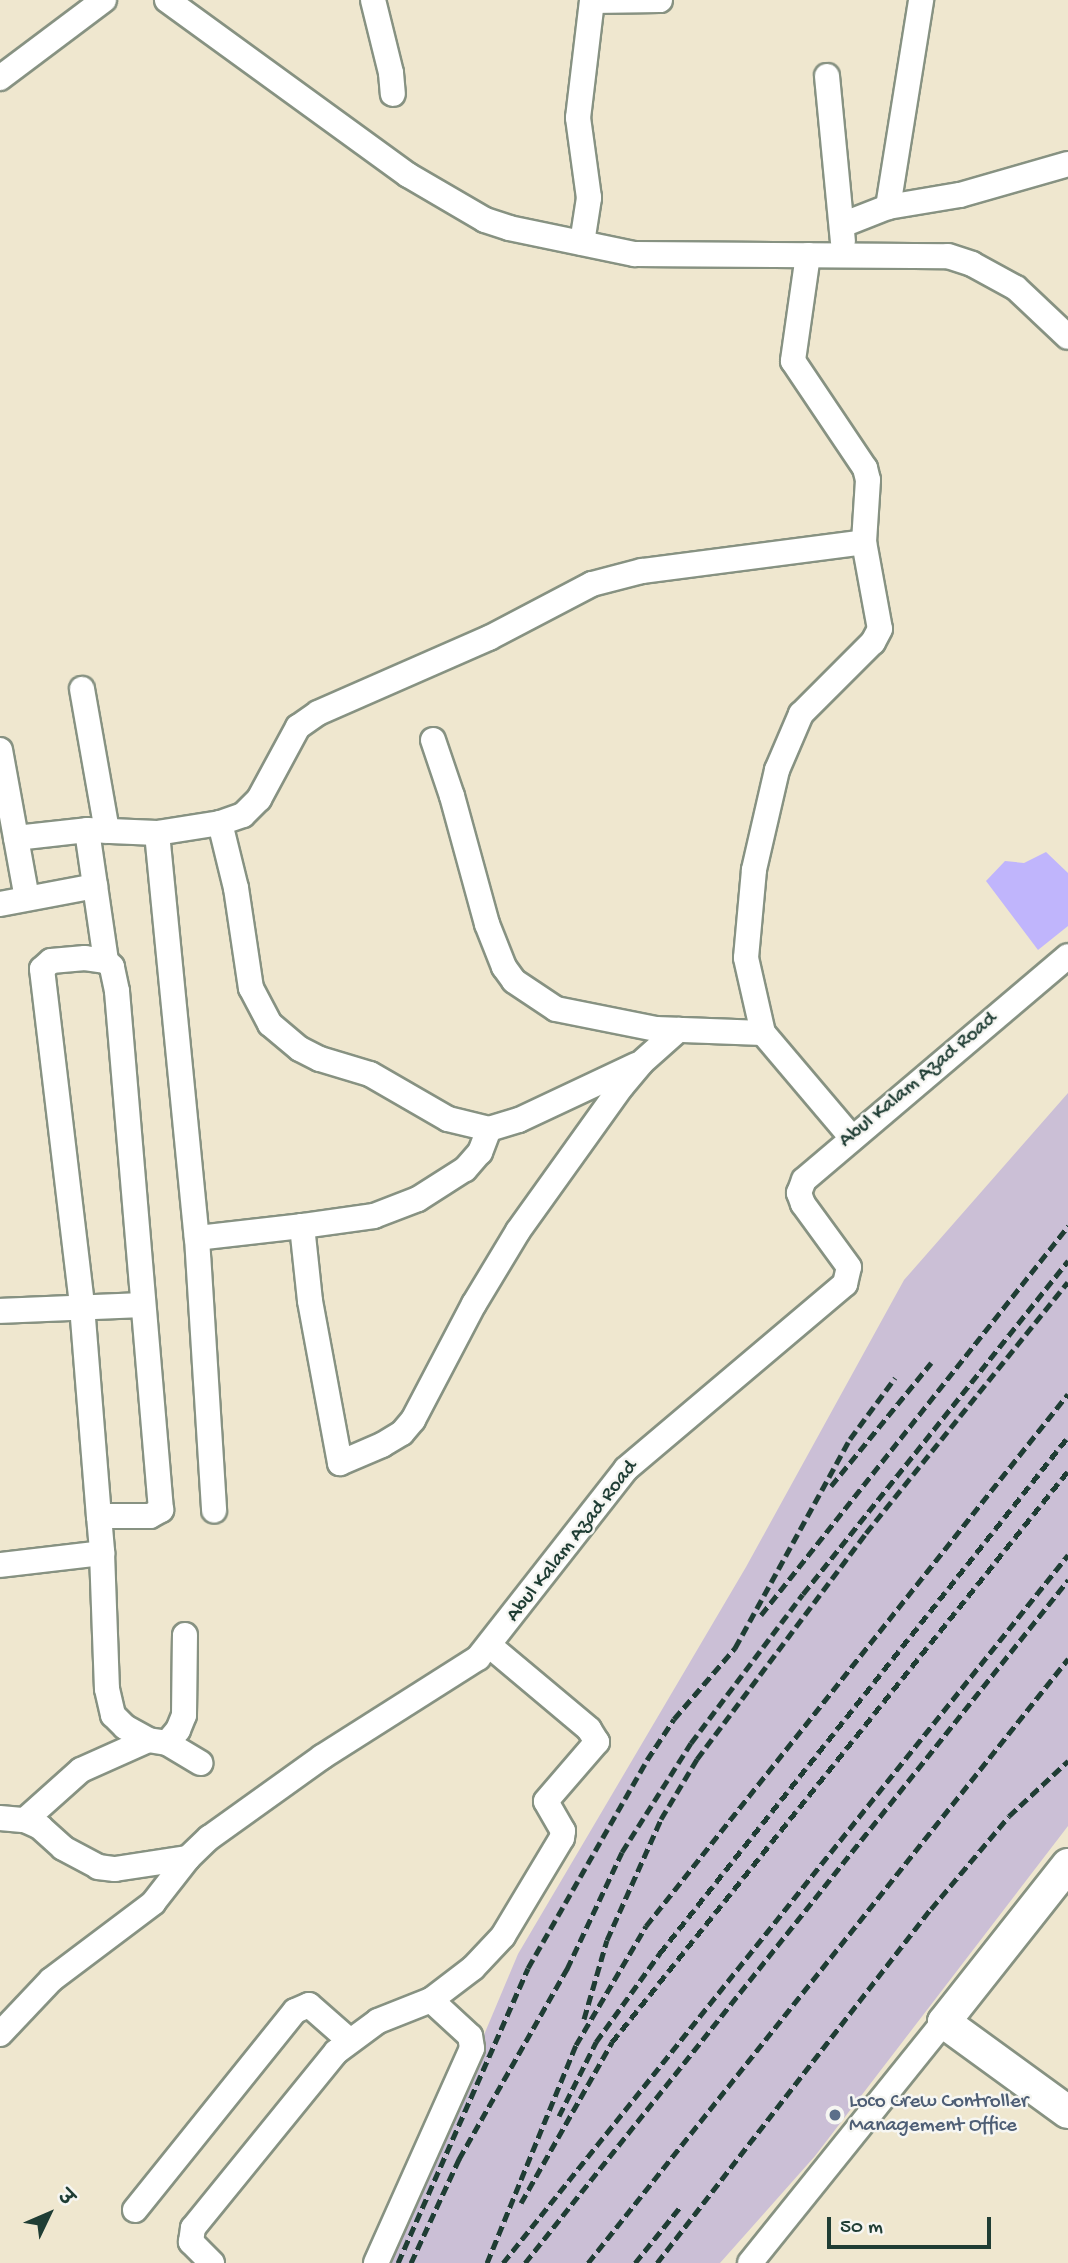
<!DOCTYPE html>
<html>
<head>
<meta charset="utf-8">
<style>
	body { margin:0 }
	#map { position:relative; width:1068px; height:2263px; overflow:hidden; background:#efe7cf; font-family:"Gochi Hand","Playpen Sans Deva",sans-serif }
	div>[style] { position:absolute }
	.industrial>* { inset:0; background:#cbbfd6 }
	.building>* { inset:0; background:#c0b5fc }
	.roads { filter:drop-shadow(2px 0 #879282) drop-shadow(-2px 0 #879282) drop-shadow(0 2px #879282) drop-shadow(0 -2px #879282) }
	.minor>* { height:24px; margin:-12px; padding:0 12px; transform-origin:12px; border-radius:12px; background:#fff }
	.tertiary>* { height:32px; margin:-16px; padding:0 16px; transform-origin:16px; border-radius:16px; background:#fff }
	.rail>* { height:5px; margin-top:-2.5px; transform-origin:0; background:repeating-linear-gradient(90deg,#1f3d34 0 10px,transparent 0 15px) }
	.dots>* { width:19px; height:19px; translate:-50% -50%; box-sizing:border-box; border:4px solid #f6f6f2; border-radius:50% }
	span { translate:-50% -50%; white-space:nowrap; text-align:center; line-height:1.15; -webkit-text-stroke:5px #f6f6f2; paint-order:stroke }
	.street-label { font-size:21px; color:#1f3d34 }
	.service-label { font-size:21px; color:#4e5e75 }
	.left { translate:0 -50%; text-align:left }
	.north { position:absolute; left:14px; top:2179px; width:70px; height:70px; -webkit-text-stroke:5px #f6f6f2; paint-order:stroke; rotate:46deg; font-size:19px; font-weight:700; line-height:28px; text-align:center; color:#1f3d34 }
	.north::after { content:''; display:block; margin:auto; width:24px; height:32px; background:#1f3d34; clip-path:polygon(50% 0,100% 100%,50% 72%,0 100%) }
	.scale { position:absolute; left:827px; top:2217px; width:164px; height:32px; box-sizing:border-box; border:4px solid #1f3d34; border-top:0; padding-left:9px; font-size:21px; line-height:24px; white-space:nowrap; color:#1f3d34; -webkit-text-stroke:5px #f6f6f2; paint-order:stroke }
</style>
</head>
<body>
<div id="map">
	<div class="industrial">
		<div style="clip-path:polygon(1068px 1093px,1068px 1826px,815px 2156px,720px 2263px,388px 2263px,518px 1954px,746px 1567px,904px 1280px)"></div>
	</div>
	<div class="building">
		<div style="clip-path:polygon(1046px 852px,1068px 873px,1068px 926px,1038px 950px,986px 881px,1005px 861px,1024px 863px)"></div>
	</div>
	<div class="roads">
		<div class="minor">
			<div style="left:167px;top:0;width:298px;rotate:36deg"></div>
			<div style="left:408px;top:175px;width:89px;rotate:30.3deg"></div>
			<div style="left:485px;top:220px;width:25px;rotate:18deg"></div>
			<div style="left:509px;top:228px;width:129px;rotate:11.7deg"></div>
			<div style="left:635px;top:254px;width:313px;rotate:0.4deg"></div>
			<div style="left:948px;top:256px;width:25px;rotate:18deg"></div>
			<div style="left:972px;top:264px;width:50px;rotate:28.6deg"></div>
			<div style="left:1016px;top:288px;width:71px;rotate:43.3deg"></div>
			<div style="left:373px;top:0;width:75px;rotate:76.1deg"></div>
			<div style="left:391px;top:73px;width:21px;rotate:85deg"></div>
			<div style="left:592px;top:1px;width:68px;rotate:-0.8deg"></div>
			<div style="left:827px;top:76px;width:166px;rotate:84.5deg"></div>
			<div style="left:0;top:78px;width:130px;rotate:-36.9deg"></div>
			<div style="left:888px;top:207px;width:73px;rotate:-9.5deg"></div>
			<div style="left:960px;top:195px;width:112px;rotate:-16deg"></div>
			<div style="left:842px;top:225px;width:49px;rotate:-21.4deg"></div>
			<div style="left:888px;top:207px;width:210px;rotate:-80.9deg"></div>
			<div style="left:582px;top:243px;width:46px;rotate:-81.2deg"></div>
			<div style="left:589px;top:198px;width:81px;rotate:-97.8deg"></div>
			<div style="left:578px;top:118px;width:119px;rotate:-83.2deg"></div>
			<div style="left:808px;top:255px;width:107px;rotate:98.1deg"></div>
			<div style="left:793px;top:361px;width:129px;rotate:56.1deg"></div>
			<div style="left:865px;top:468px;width:12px;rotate:76deg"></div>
			<div style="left:868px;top:480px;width:62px;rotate:93.7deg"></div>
			<div style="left:864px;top:542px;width:88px;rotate:79.6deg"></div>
			<div style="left:880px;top:629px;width:15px;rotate:118deg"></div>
			<div style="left:873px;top:642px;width:102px;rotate:135deg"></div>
			<div style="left:801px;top:714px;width:61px;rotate:113.2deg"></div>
			<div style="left:777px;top:770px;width:103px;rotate:103deg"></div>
			<div style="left:754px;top:870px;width:88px;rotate:95.2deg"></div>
			<div style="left:746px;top:958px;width:77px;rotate:77.2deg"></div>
			<div style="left:763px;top:1033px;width:138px;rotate:49.7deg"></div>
			<div style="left:82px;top:689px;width:144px;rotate:80deg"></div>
			<div style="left:433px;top:740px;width:59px;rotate:71.3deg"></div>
			<div style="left:452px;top:796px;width:133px;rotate:74.7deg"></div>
			<div style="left:487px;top:924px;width:46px;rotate:68.4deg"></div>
			<div style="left:504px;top:967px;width:17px;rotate:54deg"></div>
			<div style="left:514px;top:981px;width:50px;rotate:33.7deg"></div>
			<div style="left:556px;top:1009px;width:102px;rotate:11.3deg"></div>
			<div style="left:656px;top:1029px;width:107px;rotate:2.1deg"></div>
			<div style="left:0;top:750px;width:150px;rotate:79.7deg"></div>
			<div style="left:220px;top:823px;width:67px;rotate:76.2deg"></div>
			<div style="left:236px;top:888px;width:101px;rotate:81.5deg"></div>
			<div style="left:251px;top:988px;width:41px;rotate:62.2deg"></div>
			<div style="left:270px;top:1024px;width:39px;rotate:40deg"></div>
			<div style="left:300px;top:1049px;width:22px;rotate:27deg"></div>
			<div style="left:320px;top:1059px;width:52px;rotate:16.7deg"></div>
			<div style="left:370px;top:1074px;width:90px;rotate:30deg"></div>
			<div style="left:448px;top:1119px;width:42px;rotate:13.7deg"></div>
			<div style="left:489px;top:1129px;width:31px;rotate:-17deg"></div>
			<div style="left:519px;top:1120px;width:129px;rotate:-25.2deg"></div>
			<div style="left:157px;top:833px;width:407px;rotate:84.4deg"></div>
			<div style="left:197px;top:1238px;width:273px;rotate:86.4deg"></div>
			<div style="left:16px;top:838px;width:71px;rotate:-6.4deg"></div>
			<div style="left:0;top:904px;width:97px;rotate:-10.7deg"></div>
			<div style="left:106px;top:961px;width:132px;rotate:-98.3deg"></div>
			<div style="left:87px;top:830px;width:70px;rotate:2.5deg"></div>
			<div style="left:157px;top:833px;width:64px;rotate:-9deg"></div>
			<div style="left:220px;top:823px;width:24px;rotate:-19deg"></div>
			<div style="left:243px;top:815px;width:23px;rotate:-45deg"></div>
			<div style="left:259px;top:799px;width:82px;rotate:-61.6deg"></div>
			<div style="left:298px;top:727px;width:24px;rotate:-35deg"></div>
			<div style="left:318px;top:713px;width:187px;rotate:-23.7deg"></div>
			<div style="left:489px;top:638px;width:116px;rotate:-27.7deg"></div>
			<div style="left:592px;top:584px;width:52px;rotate:-14.6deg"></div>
			<div style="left:642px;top:571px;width:224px;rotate:-7.4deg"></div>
			<div style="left:489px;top:1129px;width:25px;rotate:111deg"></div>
			<div style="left:480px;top:1152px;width:23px;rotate:131deg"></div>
			<div style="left:465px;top:1169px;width:56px;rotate:147.4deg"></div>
			<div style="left:418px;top:1199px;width:47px;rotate:158.9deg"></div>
			<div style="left:374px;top:1216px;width:73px;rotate:172.1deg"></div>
			<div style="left:302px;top:1226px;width:75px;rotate:83.9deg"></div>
			<div style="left:310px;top:1301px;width:165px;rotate:79.5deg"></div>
			<div style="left:340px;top:1463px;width:46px;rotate:-23.2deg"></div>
			<div style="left:382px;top:1445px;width:23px;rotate:-31deg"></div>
			<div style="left:402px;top:1433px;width:17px;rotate:-50deg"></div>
			<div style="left:413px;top:1420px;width:131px;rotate:-62.3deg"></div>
			<div style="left:474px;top:1304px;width:85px;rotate:-58.9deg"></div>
			<div style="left:518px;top:1231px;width:178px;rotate:-54.4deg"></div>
			<div style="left:622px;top:1086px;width:30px;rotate:-50deg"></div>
			<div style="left:641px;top:1063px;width:50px;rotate:-41.7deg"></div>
			<div style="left:197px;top:1238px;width:106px;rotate:-6.5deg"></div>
			<div style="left:0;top:1311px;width:143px;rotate:-2.4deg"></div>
			<div style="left:99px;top:1516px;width:51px"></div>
			<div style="left:150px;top:1516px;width:13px;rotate:-29deg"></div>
			<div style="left:161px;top:1510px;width:521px;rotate:-94.85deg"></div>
			<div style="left:117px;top:991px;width:25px;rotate:-102deg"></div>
			<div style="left:112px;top:967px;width:8px;rotate:-135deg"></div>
			<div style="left:106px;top:961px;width:21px;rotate:-172deg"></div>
			<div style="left:85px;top:958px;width:34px;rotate:175deg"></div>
			<div style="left:51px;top:961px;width:12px;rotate:138deg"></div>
			<div style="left:42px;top:969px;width:339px;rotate:83.2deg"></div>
			<div style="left:82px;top:1306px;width:211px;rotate:85.4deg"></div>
			<div style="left:99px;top:1516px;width:37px;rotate:85deg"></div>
			<div style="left:102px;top:1553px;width:136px;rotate:87.9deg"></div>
			<div style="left:107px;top:1689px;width:27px;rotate:77deg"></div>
			<div style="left:113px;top:1715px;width:17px;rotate:45deg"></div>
			<div style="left:125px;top:1727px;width:26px;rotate:29deg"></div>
			<div style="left:148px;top:1740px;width:19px;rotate:9deg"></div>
			<div style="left:167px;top:1743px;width:39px;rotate:31deg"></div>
			<div style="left:0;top:1565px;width:103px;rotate:-6.7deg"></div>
			<div style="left:167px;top:1743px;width:17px;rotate:-50deg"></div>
			<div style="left:178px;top:1730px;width:16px;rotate:-68deg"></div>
			<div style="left:184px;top:1715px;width:80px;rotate:-89.3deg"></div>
			<div style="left:0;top:1818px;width:25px;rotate:5deg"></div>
			<div style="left:25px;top:1820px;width:17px;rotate:25deg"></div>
			<div style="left:40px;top:1827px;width:31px;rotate:42deg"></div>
			<div style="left:63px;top:1848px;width:40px;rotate:28deg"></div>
			<div style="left:98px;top:1867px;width:17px;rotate:7deg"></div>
			<div style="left:115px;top:1869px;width:74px;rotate:-8.6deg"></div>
			<div style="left:25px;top:1820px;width:75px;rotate:-41.8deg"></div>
			<div style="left:81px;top:1770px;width:73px;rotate:-24.1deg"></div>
			<div style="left:0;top:2034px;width:74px;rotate:-46.6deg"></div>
			<div style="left:51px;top:1980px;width:128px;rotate:-37deg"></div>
			<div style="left:153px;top:1903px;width:57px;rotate:-52.1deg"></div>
			<div style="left:188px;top:1858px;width:29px;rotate:-44deg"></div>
			<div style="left:209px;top:1838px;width:139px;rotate:-35.6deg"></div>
			<div style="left:322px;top:1757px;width:185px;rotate:-32.4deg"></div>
			<div style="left:478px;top:1658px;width:240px;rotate:-51.9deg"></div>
			<div style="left:626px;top:1469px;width:287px;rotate:-40.2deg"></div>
			<div style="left:845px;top:1284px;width:17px;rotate:-77deg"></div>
			<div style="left:849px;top:1267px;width:78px;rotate:-126.1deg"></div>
			<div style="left:803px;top:1204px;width:12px;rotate:-110deg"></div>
			<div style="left:799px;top:1193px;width:14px;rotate:-69deg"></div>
			<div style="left:804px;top:1180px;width:346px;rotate:-40.3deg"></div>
			<div style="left:135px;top:2210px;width:255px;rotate:-51.2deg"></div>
			<div style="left:295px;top:2011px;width:15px;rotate:-23deg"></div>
			<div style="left:309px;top:2005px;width:53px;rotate:41.2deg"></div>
			<div style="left:212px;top:2263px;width:30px;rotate:-135deg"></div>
			<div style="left:191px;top:2242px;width:14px;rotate:-82deg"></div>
			<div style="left:193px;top:2228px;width:227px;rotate:-50.9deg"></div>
			<div style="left:336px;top:2052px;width:52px;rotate:-36.4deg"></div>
			<div style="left:378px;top:2021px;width:57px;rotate:-21.6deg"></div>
			<div style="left:376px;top:2263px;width:235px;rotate:-65.9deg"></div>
			<div style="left:472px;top:2048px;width:12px;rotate:-99deg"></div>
			<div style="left:470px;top:2036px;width:53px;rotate:-137.3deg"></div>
			<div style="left:431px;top:2000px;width:53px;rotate:-37.3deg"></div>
			<div style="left:473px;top:1968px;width:44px;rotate:-46.8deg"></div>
			<div style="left:503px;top:1936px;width:114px;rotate:-59deg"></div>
			<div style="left:562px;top:1838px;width:7px;rotate:-82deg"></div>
			<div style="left:563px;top:1831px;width:34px;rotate:-120deg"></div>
			<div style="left:546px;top:1801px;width:78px;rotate:-49.2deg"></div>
			<div style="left:597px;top:1742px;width:15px;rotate:-122deg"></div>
			<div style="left:589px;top:1729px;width:129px;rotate:-140deg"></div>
			<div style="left:750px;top:2263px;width:309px;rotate:-51.2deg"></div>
		</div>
		<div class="tertiary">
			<div style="left:1068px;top:1865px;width:200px;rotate:128.3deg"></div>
			<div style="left:944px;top:2022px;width:153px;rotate:36deg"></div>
		</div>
	</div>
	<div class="rail">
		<div style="left:831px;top:1486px;width:159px;rotate:-50.9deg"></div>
		<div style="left:761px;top:1615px;width:496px;rotate:-51.7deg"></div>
		<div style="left:584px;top:2019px;width:82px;rotate:-73.8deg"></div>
		<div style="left:607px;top:1940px;width:133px;rotate:-65.9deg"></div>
		<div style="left:661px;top:1819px;width:70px;rotate:-59deg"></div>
		<div style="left:697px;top:1759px;width:282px;rotate:-53.2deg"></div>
		<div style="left:866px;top:1533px;width:322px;rotate:-51.2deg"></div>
		<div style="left:559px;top:2116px;width:83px;rotate:-63.4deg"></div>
		<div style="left:596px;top:2042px;width:110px;rotate:-54.3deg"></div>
		<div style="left:660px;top:1953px;width:658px;rotate:-51.67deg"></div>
		<div style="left:521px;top:2203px;width:185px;rotate:-60.5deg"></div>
		<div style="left:612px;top:2042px;width:731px;rotate:-51.39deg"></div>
		<div style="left:398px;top:2263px;width:322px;rotate:-66.2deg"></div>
		<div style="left:528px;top:1968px;width:240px;rotate:-60.2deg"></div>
		<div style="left:647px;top:1760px;width:49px;rotate:-56.6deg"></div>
		<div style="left:674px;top:1719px;width:94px;rotate:-49.3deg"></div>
		<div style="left:735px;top:1648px;width:239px;rotate:-61.2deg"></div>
		<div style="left:850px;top:1439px;width:76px;rotate:-53.6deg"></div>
		<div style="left:411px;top:2263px;width:115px;rotate:-65.2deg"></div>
		<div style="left:459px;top:2159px;width:219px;rotate:-60.4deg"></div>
		<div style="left:567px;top:1969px;width:129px;rotate:-64.8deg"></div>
		<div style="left:622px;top:1852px;width:129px;rotate:-57.7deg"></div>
		<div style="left:691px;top:1743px;width:186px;rotate:-53.1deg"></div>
		<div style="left:803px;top:1594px;width:426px;rotate:-51.5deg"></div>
		<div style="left:487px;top:2263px;width:235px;rotate:-67.8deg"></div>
		<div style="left:576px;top:2045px;width:138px;rotate:-59.5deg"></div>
		<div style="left:646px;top:1926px;width:679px;rotate:-51.58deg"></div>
		<div style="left:503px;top:2263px;width:906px;rotate:-51.41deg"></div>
		<div style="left:525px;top:2263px;width:873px;rotate:-51.51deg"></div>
		<div style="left:588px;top:2263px;width:772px;rotate:-51.53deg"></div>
		<div style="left:635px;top:2263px;width:73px;rotate:-51.1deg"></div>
		<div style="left:657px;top:2263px;width:448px;rotate:-52.3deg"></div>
		<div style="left:931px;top:1909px;width:121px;rotate:-50deg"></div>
		<div style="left:1009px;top:1816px;width:81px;rotate:-43deg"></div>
	</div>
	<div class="dots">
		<div style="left:835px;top:2115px;background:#5c6f8a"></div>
	</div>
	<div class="street-label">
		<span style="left:919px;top:1081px;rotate:-40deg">Abul Kalam Azad Road</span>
		<span style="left:573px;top:1542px;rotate:-52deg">Abul Kalam Azad Road</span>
	</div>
	<div class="service-label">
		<span class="left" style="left:849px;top:2115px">Loco Crew Controller<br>Management Office</span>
	</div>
	<div class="north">उ</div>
	<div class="scale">50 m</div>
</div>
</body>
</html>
